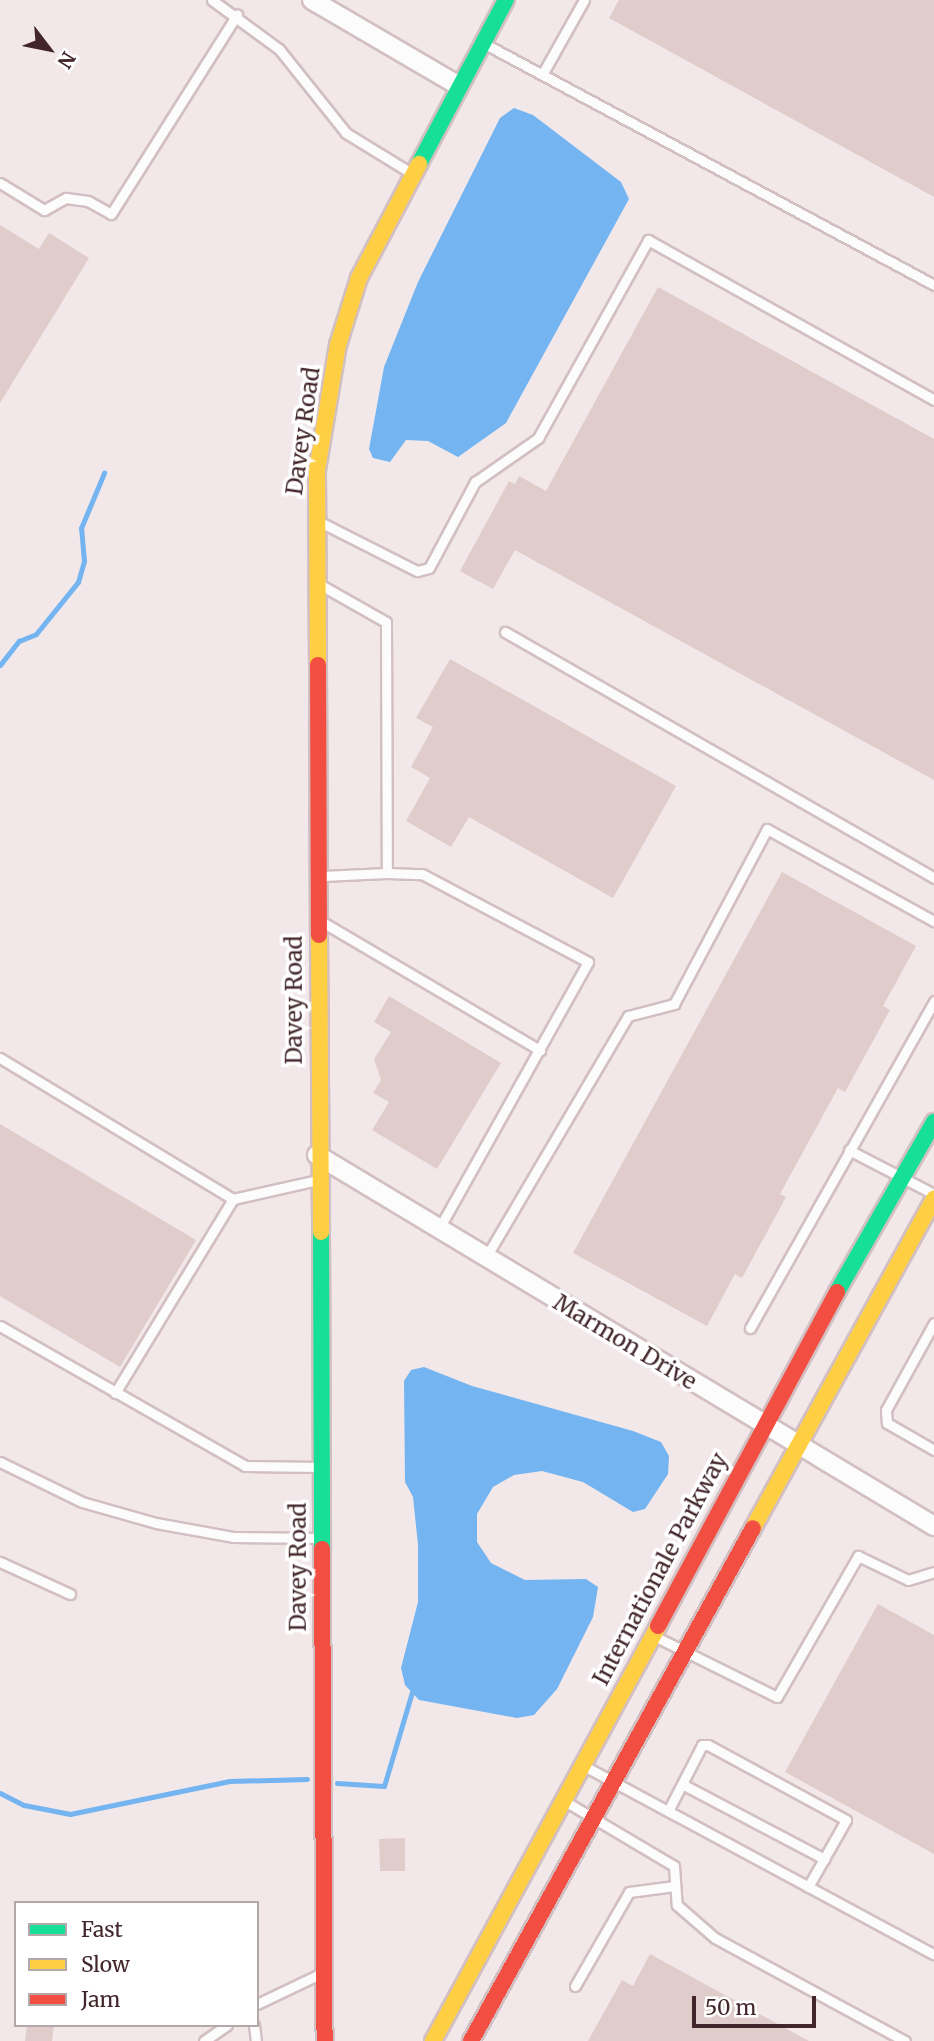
<!DOCTYPE html>
<html>
<head>
<meta charset="utf-8">
<style>
	body { margin:0 }
	#map { position:relative; width:934px; height:2041px; overflow:hidden; background:#f2e8ea; font-family:Merriweather,serif }
	div>[style] { position:absolute }
	.water>* { inset:0; background:#73b4f1 }
	.stream>* { height:5px; margin:-2.5px; padding:0 2.5px; transform-origin:2.5px; border-radius:2.5px; background:#73b4f1 }
	.building>* { inset:0; background:#dfcccb }
	.roads { filter:drop-shadow(2px 0 #d2bfc2) drop-shadow(-2px 0 #d2bfc2) drop-shadow(0 2px #d2bfc2) drop-shadow(0 -2px #d2bfc2) }
	.lane>* { height:9px; margin:-4.5px; padding:0 4.5px; transform-origin:4.5px; border-radius:4.5px; background:#fdfcfc }
	.street>* { height:18px; margin:-9px; padding:0 9px; transform-origin:9px; border-radius:9px; background:#fdfcfc }
	.fast>* { height:16px; margin:-8px; padding:0 8px; transform-origin:8px; border-radius:8px; background:#16e098 }
	.slow>* { height:16px; margin:-8px; padding:0 8px; transform-origin:8px; border-radius:8px; background:#ffcf43 }
	.jam>* { height:16px; margin:-8px; padding:0 8px; transform-origin:8px; border-radius:8px; background:#f24e42 }
	span { translate:-50% -50%; white-space:nowrap; text-align:center; line-height:1.15; -webkit-text-stroke:7px #fff; paint-order:stroke }
	.street-label { font-size:23px; color:#42262b }
	.legend { position:absolute; left:14px; top:1901px; width:245px; height:126px; box-sizing:border-box; background:#fff; border:2px solid #b3a8aa; margin:0; padding:9px 12px; list-style:none; font-size:21px; color:#42262b }
	.legend li { display:flex; align-items:center; gap:14px; height:35px }
	.legend b { width:35px; border:2px solid #b3a8aa }
	.north { position:absolute; left:14px; top:14px; width:70px; height:70px; -webkit-text-stroke:5px #fff; paint-order:stroke; rotate:122deg; font-size:19px; font-weight:700; line-height:28px; text-align:center; color:#42262b }
	.north::after { content:''; display:block; margin:auto; width:24px; height:32px; background:#42262b; clip-path:polygon(50% 0,100% 100%,50% 72%,0 100%) }
	.scale { position:absolute; left:692px; top:1996px; width:124px; height:32px; box-sizing:border-box; border:4px solid #42262b; border-top:0; padding-left:9px; font-size:21px; line-height:24px; white-space:nowrap; color:#42262b; -webkit-text-stroke:5px #fff; paint-order:stroke }
</style>
</head>
<body>
<div id="map">
	<div class="water">
		<div style="clip-path:polygon(514px 108px,533px 115px,621px 182px,629px 199px,506px 423px,458px 457px,428px 441px,406px 440px,390px 462px,373px 458px,369px 449px,384px 367px,418px 282px,500px 118px)"></div>
		<div style="clip-path:polygon(424px 1367px,472px 1386px,633px 1431px,661px 1442px,669px 1456px,668px 1474px,645px 1509px,633px 1512px,583px 1482px,542px 1471px,514px 1475px,493px 1487px,477px 1514px,477px 1542px,491px 1563px,525px 1580px,586px 1579px,598px 1587px,593px 1617px,557px 1689px,534px 1715px,517px 1718px,419px 1700px,405px 1685px,401px 1668px,418px 1602px,418px 1545px,413px 1497px,405px 1482px,404px 1381px,411px 1370px)"></div>
	</div>
	<div class="stream">
		<div style="left:0;top:665px;width:31px;rotate:-52deg"></div>
		<div style="left:19px;top:641px;width:18px;rotate:-22deg"></div>
		<div style="left:36px;top:634px;width:67px;rotate:-51.1deg"></div>
		<div style="left:78px;top:582px;width:22px;rotate:-74deg"></div>
		<div style="left:84px;top:561px;width:33px;rotate:-95deg"></div>
		<div style="left:81px;top:528px;width:60px;rotate:-67.3deg"></div>
		<div style="left:337px;top:1783px;width:47px;rotate:3.7deg"></div>
		<div style="left:384px;top:1786px;width:98px;rotate:-73.4deg"></div>
		<div style="left:0;top:1793px;width:27px;rotate:27deg"></div>
		<div style="left:24px;top:1805px;width:47px;rotate:11.1deg"></div>
		<div style="left:70px;top:1814px;width:163px;rotate:-11.7deg"></div>
		<div style="left:230px;top:1781px;width:77px;rotate:-1.5deg"></div>
	</div>
	<div class="building">
		<div style="clip-path:polygon(619px 0,934px 0,934px 197px,609px 18px)"></div>
		<div style="clip-path:polygon(0 225px,39px 249px,49px 233px,89px 258px,0 403px)"></div>
		<div style="clip-path:polygon(658px 287px,934px 439px,934px 780px,515px 550px,493px 589px,460px 571px,509px 481px,515px 484px,519px 476px,546px 491px)"></div>
		<div style="clip-path:polygon(450px 659px,676px 786px,613px 898px,469px 817px,451px 847px,406px 821px,430px 778px,411px 767px,433px 727px,416px 718px)"></div>
		<div style="clip-path:polygon(782px 872px,916px 946px,883px 1006px,890px 1010px,845px 1092px,838px 1088px,780px 1194px,786px 1197px,742px 1278px,735px 1274px,707px 1326px,573px 1253px)"></div>
		<div style="clip-path:polygon(389px 996px,501px 1063px,437px 1169px,372px 1130px,389px 1102px,373px 1093px,381px 1080px,374px 1059px,391px 1032px,374px 1022px)"></div>
		<div style="clip-path:polygon(0 1124px,196px 1240px,120px 1367px,0 1296px)"></div>
		<div style="clip-path:polygon(878px 1604px,934px 1635px,934px 1854px,785px 1772px)"></div>
		<div style="clip-path:polygon(405px 1838px,405px 1871px,380px 1871px,379px 1839px)"></div>
		<div style="clip-path:polygon(650px 1954px,809px 2041px,588px 2041px,622px 1980px,633px 1986px)"></div>
		<div style="clip-path:polygon(27px 2025px,54px 2025px,52px 2041px,25px 2041px)"></div>
	</div>
	<div class="roads">
		<div class="lane">
			<div style="left:212px;top:0;width:83px;rotate:36.2deg"></div>
			<div style="left:279px;top:49px;width:107px;rotate:51.4deg"></div>
			<div style="left:346px;top:133px;width:76px;rotate:31.6deg"></div>
			<div style="left:485px;top:44px;width:510px;rotate:28.22deg"></div>
			<div style="left:543px;top:73px;width:84px;rotate:-60.7deg"></div>
			<div style="left:0;top:183px;width:52px;rotate:31.5deg"></div>
			<div style="left:44px;top:210px;width:25px;rotate:-29deg"></div>
			<div style="left:66px;top:198px;width:22px;rotate:8deg"></div>
			<div style="left:88px;top:201px;width:26px;rotate:29deg"></div>
			<div style="left:111px;top:214px;width:236px;rotate:-57.7deg"></div>
			<div style="left:320px;top:522px;width:109px;rotate:26.8deg"></div>
			<div style="left:417px;top:571px;width:12px;rotate:-14deg"></div>
			<div style="left:429px;top:568px;width:98px;rotate:-61.9deg"></div>
			<div style="left:475px;top:482px;width:77px;rotate:-34.9deg"></div>
			<div style="left:538px;top:438px;width:227px;rotate:-60.9deg"></div>
			<div style="left:648px;top:240px;width:328px;rotate:29.2deg"></div>
			<div style="left:319px;top:584px;width:77px;rotate:29.6deg"></div>
			<div style="left:386px;top:622px;width:251px;rotate:89.8deg"></div>
			<div style="left:387px;top:873px;width:35px;rotate:2deg"></div>
			<div style="left:422px;top:874px;width:188px;rotate:27.9deg"></div>
			<div style="left:588px;top:962px;width:306px;rotate:119.2deg"></div>
			<div style="left:505px;top:632px;width:495px;rotate:29.8deg"></div>
			<div style="left:322px;top:876px;width:65px;rotate:-2.6deg"></div>
			<div style="left:324px;top:923px;width:251px;rotate:30.5deg"></div>
			<div style="left:0;top:1058px;width:272px;rotate:31.2deg"></div>
			<div style="left:233px;top:1199px;width:86px;rotate:-12.7deg"></div>
			<div style="left:849px;top:1150px;width:96px;rotate:27.4deg"></div>
			<div style="left:486px;top:1257px;width:280px;rotate:-59.5deg"></div>
			<div style="left:628px;top:1016px;width:48px;rotate:-14.6deg"></div>
			<div style="left:674px;top:1004px;width:198px;rotate:-62deg"></div>
			<div style="left:767px;top:829px;width:191px;rotate:28.9deg"></div>
			<div style="left:934px;top:1323px;width:99px;rotate:118.9deg"></div>
			<div style="left:886px;top:1410px;width:13px;rotate:86deg"></div>
			<div style="left:887px;top:1423px;width:54px;rotate:29.9deg"></div>
			<div style="left:0;top:1326px;width:282px;rotate:29.7deg"></div>
			<div style="left:245px;top:1466px;width:75px;rotate:0.8deg"></div>
			<div style="left:750px;top:1328px;width:375px;rotate:-60.6deg"></div>
			<div style="left:115px;top:1393px;width:227px;rotate:-58.7deg"></div>
			<div style="left:0;top:1462px;width:91px;rotate:26deg"></div>
			<div style="left:82px;top:1502px;width:77px;rotate:15.8deg"></div>
			<div style="left:156px;top:1523px;width:78px;rotate:10.3deg"></div>
			<div style="left:233px;top:1537px;width:87px;rotate:0.7deg"></div>
			<div style="left:0;top:1562px;width:77px;rotate:24.6deg"></div>
			<div style="left:656px;top:1637px;width:135px;rotate:26.4deg"></div>
			<div style="left:777px;top:1697px;width:163px;rotate:-60.1deg"></div>
			<div style="left:858px;top:1556px;width:55px;rotate:25.6deg"></div>
			<div style="left:908px;top:1580px;width:27px;rotate:-17deg"></div>
			<div style="left:586px;top:1767px;width:395px;rotate:28.3deg"></div>
			<div style="left:682px;top:1784px;width:161px;rotate:27.8deg"></div>
			<div style="left:568px;top:1803px;width:123px;rotate:30.7deg"></div>
			<div style="left:674px;top:1866px;width:39px;rotate:86deg"></div>
			<div style="left:677px;top:1905px;width:50px;rotate:41deg"></div>
			<div style="left:715px;top:1938px;width:216px;rotate:28.5deg"></div>
			<div style="left:668px;top:1811px;width:74px;rotate:-62.7deg"></div>
			<div style="left:702px;top:1745px;width:6px"></div>
			<div style="left:708px;top:1745px;width:157px;rotate:28.5deg"></div>
			<div style="left:846px;top:1820px;width:77px;rotate:119.6deg"></div>
			<div style="left:575px;top:1986px;width:108px;rotate:-60.1deg"></div>
			<div style="left:629px;top:1892px;width:46px;rotate:-7.4deg"></div>
			<div style="left:257px;top:2004px;width:72px;rotate:-25.5deg"></div>
			<div style="left:254px;top:2025px;width:16px;rotate:83deg"></div>
			<div style="left:204px;top:2041px;width:28px;rotate:-35deg"></div>
		</div>
		<div class="street">
			<div style="left:312px;top:0;width:170px;rotate:30.3deg"></div>
			<div style="left:317px;top:1155px;width:720px;rotate:31.02deg"></div>
		</div>
		<div class="fast">
			<div style="left:419px;top:164px;width:186px;rotate:-62.1deg"></div>
			<div style="left:321px;top:1232px;width:317px;rotate:89.8deg"></div>
			<div style="left:837px;top:1292px;width:196px;rotate:-60.3deg"></div>
		</div>
		<div class="slow">
			<div style="left:318px;top:665px;width:195px;rotate:-90.3deg"></div>
			<div style="left:317px;top:470px;width:127px;rotate:-80.5deg"></div>
			<div style="left:338px;top:345px;width:70px;rotate:-72.6deg"></div>
			<div style="left:359px;top:278px;width:129px;rotate:-62.2deg"></div>
			<div style="left:319px;top:935px;width:297px;rotate:89.6deg"></div>
			<div style="left:753px;top:1528px;width:376px;rotate:-61.2deg"></div>
			<div style="left:433px;top:2041px;width:472px;rotate:-61.5deg"></div>
		</div>
		<div class="jam">
			<div style="left:318px;top:665px;width:270px;rotate:89.8deg"></div>
			<div style="left:322px;top:1549px;width:492px;rotate:89.7deg"></div>
			<div style="left:658px;top:1626px;width:379px;rotate:-61.8deg"></div>
			<div style="left:471px;top:2041px;width:585px;rotate:-61.2deg"></div>
		</div>
	</div>
	<div class="street-label">
		<span style="left:303px;top:431px;rotate:-82deg">Davey Road</span>
		<span style="left:294px;top:1000px;rotate:-90deg">Davey Road</span>
		<span style="left:625px;top:1342px;rotate:31deg">Marmon Drive</span>
		<span style="left:298px;top:1567px;rotate:-90deg">Davey Road</span>
		<span style="left:660px;top:1569px;rotate:-62deg">Internationale Parkway</span>
	</div>
	<ul class="legend">
	<li><b style="height:9px;background:#16e098"></b>Fast</li>
	<li><b style="height:9px;background:#ffcf43"></b>Slow</li>
	<li><b style="height:9px;background:#f24e42"></b>Jam</li>
	</ul>
	<div class="north">N</div>
	<div class="scale">50 m</div>
</div>
</body>
</html>
